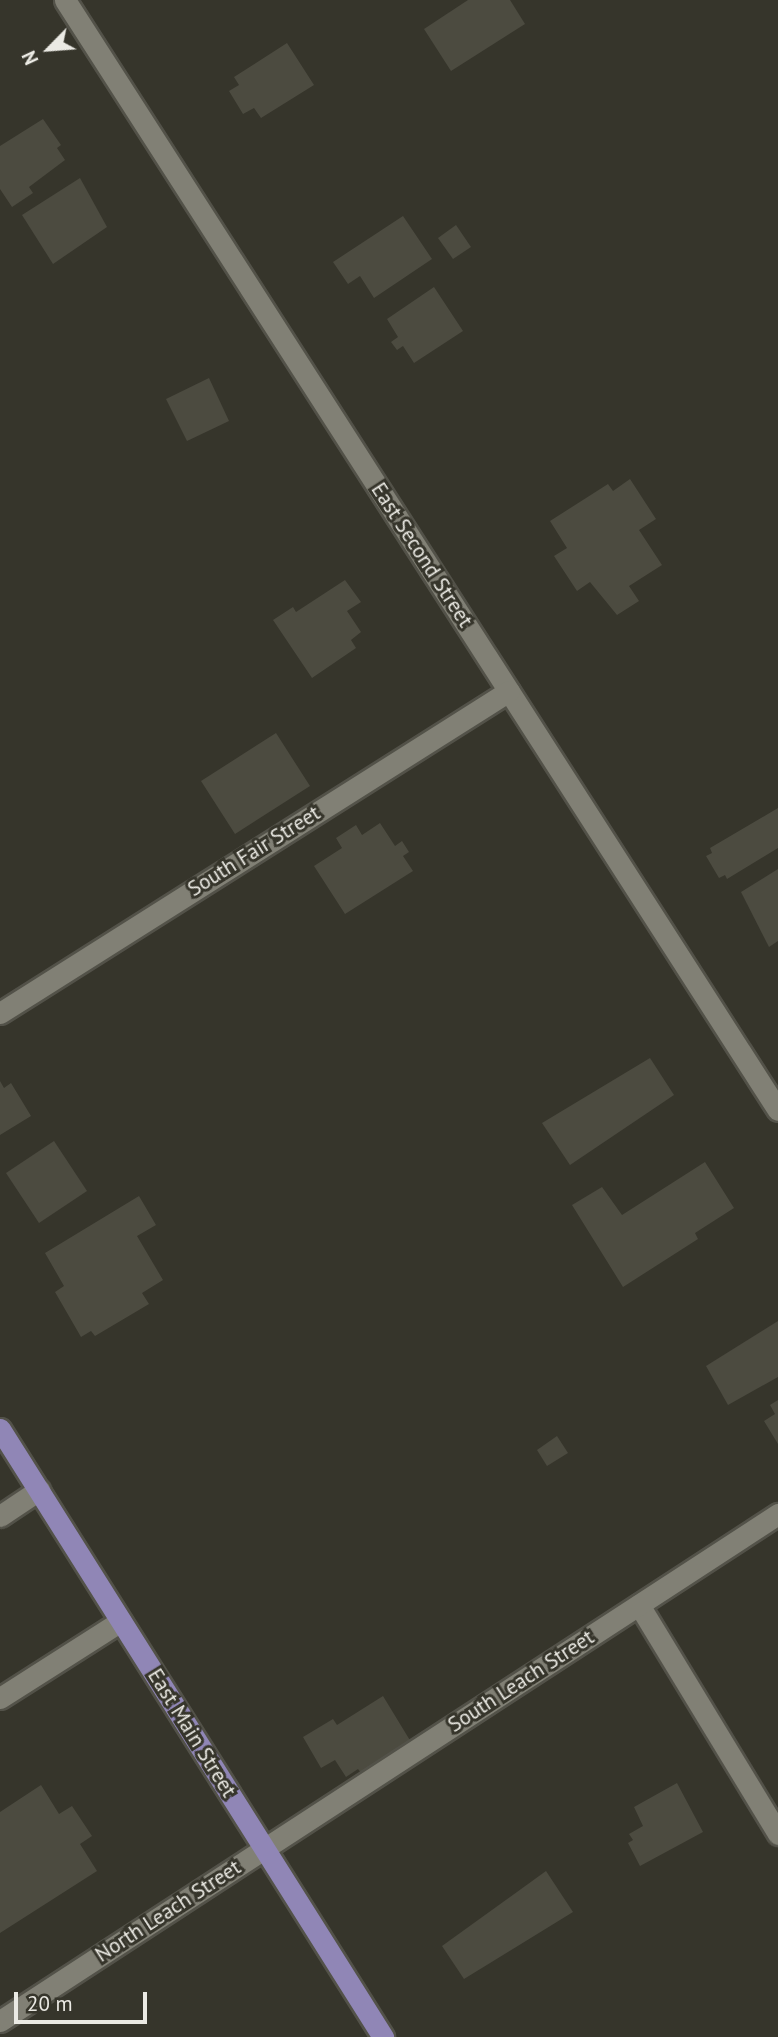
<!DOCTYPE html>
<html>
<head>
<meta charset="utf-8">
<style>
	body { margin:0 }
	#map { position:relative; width:778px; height:2037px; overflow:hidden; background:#36352b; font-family:"PT Sans",sans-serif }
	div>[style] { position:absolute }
	.building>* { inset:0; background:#4c4b40 }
	.roads { filter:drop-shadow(2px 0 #535249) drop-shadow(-2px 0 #535249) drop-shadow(0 2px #535249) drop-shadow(0 -2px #535249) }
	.service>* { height:21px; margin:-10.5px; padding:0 10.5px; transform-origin:10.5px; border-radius:10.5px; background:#818075 }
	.minor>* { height:21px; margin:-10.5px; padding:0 10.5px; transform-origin:10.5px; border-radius:10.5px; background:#818075 }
	.primary>* { height:21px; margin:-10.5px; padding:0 10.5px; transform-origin:10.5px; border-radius:10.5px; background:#9086b6 }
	span { translate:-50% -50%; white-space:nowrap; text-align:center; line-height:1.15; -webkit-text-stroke:6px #36352b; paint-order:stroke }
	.street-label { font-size:21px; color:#ebeae4 }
	.north { position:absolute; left:14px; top:14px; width:70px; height:70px; -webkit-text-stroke:5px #36352b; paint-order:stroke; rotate:245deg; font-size:19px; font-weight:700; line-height:28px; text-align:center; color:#ebeae4 }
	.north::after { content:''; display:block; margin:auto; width:24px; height:32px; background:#ebeae4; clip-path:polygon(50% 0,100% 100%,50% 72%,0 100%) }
	.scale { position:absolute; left:14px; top:1992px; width:133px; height:32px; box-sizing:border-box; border:4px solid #ebeae4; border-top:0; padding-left:9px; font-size:21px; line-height:24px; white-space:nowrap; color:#ebeae4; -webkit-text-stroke:5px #36352b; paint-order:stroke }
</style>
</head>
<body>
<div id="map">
	<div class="building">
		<div style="clip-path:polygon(468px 0,510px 0,525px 24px,451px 71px,424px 29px)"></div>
		<div style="clip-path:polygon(287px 43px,314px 85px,261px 118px,254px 108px,243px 114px,229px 91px,239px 85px,234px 77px)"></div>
		<div style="clip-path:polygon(43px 119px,61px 145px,57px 148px,65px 160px,29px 187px,33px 193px,12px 207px,0 189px,0 146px)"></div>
		<div style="clip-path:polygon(80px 178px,107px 227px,53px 264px,22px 215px)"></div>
		<div style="clip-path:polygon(403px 216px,432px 259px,374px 298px,360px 276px,348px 284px,333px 262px)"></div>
		<div style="clip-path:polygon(456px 225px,471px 247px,453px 259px,438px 238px)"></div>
		<div style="clip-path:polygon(434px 287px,463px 331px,414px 363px,403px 346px,397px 350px,391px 342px,398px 337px,387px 319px)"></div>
		<div style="clip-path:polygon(209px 378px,229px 421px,187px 441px,166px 399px)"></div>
		<div style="clip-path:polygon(630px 479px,656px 519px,639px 530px,662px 565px,629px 586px,639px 601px,617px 615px,590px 582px,577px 591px,554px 556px,567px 548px,550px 521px,608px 484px,613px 491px)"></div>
		<div style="clip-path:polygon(345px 580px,361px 602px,347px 611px,361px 632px,351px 640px,356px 648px,312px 678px,273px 620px,293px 607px,296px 612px)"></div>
		<div style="clip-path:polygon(276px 733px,310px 786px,235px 834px,201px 781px)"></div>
		<div style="clip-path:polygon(778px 808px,778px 848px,727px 879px,725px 875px,719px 878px,706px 856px,712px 853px,710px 848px)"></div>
		<div style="clip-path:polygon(380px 823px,395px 846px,402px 841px,409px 852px,403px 856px,413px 871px,345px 914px,314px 866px,342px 848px,336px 838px,356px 825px,362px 835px)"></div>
		<div style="clip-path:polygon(778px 869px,778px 941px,769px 947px,741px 892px)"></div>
		<div style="clip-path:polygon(650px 1058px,674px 1095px,570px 1165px,542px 1123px)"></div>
		<div style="clip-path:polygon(0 1081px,4px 1088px,11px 1083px,31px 1116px,0 1135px)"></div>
		<div style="clip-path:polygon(54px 1141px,87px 1191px,39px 1223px,6px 1173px)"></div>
		<div style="clip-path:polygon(705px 1162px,734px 1208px,695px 1233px,698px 1239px,623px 1287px,572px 1205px,602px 1187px,622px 1215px)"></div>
		<div style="clip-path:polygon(139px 1196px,156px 1225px,137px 1236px,163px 1280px,142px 1293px,149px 1304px,95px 1336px,91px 1331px,81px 1337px,55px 1292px,64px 1286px,45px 1253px)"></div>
		<div style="clip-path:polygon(778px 1321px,778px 1377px,728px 1405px,706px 1366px)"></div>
		<div style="clip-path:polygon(778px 1400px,778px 1444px,764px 1421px,775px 1414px,770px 1405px)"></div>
		<div style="clip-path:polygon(557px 1436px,568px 1453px,547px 1466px,537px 1450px)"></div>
		<div style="clip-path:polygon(383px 1696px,411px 1742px,361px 1773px,358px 1769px,346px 1777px,335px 1760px,321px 1768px,303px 1737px,333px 1719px,337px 1725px)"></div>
		<div style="clip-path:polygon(677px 1783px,703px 1832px,640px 1866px,628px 1843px,633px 1840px,629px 1834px,643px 1826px,634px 1807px)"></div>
		<div style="clip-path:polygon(41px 1785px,59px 1814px,72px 1806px,92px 1836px,80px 1844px,97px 1871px,0 1933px,0 1812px)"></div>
		<div style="clip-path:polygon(546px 1871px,573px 1912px,464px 1979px,442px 1946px)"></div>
	</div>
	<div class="roads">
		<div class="service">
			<div style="left:0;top:1516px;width:47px;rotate:-33.7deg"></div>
			<div style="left:639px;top:1605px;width:268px;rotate:58.7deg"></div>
			<div style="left:0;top:1698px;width:143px;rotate:-32.5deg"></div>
		</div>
		<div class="minor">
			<div style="left:65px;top:0;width:1319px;rotate:57.29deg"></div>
			<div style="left:0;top:1013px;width:602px;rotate:-32.32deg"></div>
			<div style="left:0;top:2021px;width:929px;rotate:-33.09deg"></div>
		</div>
		<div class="primary">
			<div style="left:0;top:1429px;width:719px;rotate:57.79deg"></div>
		</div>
	</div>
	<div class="street-label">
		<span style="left:422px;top:555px;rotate:57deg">East Second Street</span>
		<span style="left:254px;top:851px;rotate:-32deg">South Fair Street</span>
		<span style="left:521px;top:1681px;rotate:-33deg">South Leach Street</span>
		<span style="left:192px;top:1733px;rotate:58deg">East Main Street</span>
		<span style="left:168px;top:1911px;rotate:-33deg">North Leach Street</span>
	</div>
	<div class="north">N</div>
	<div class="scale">20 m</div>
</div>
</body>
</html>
